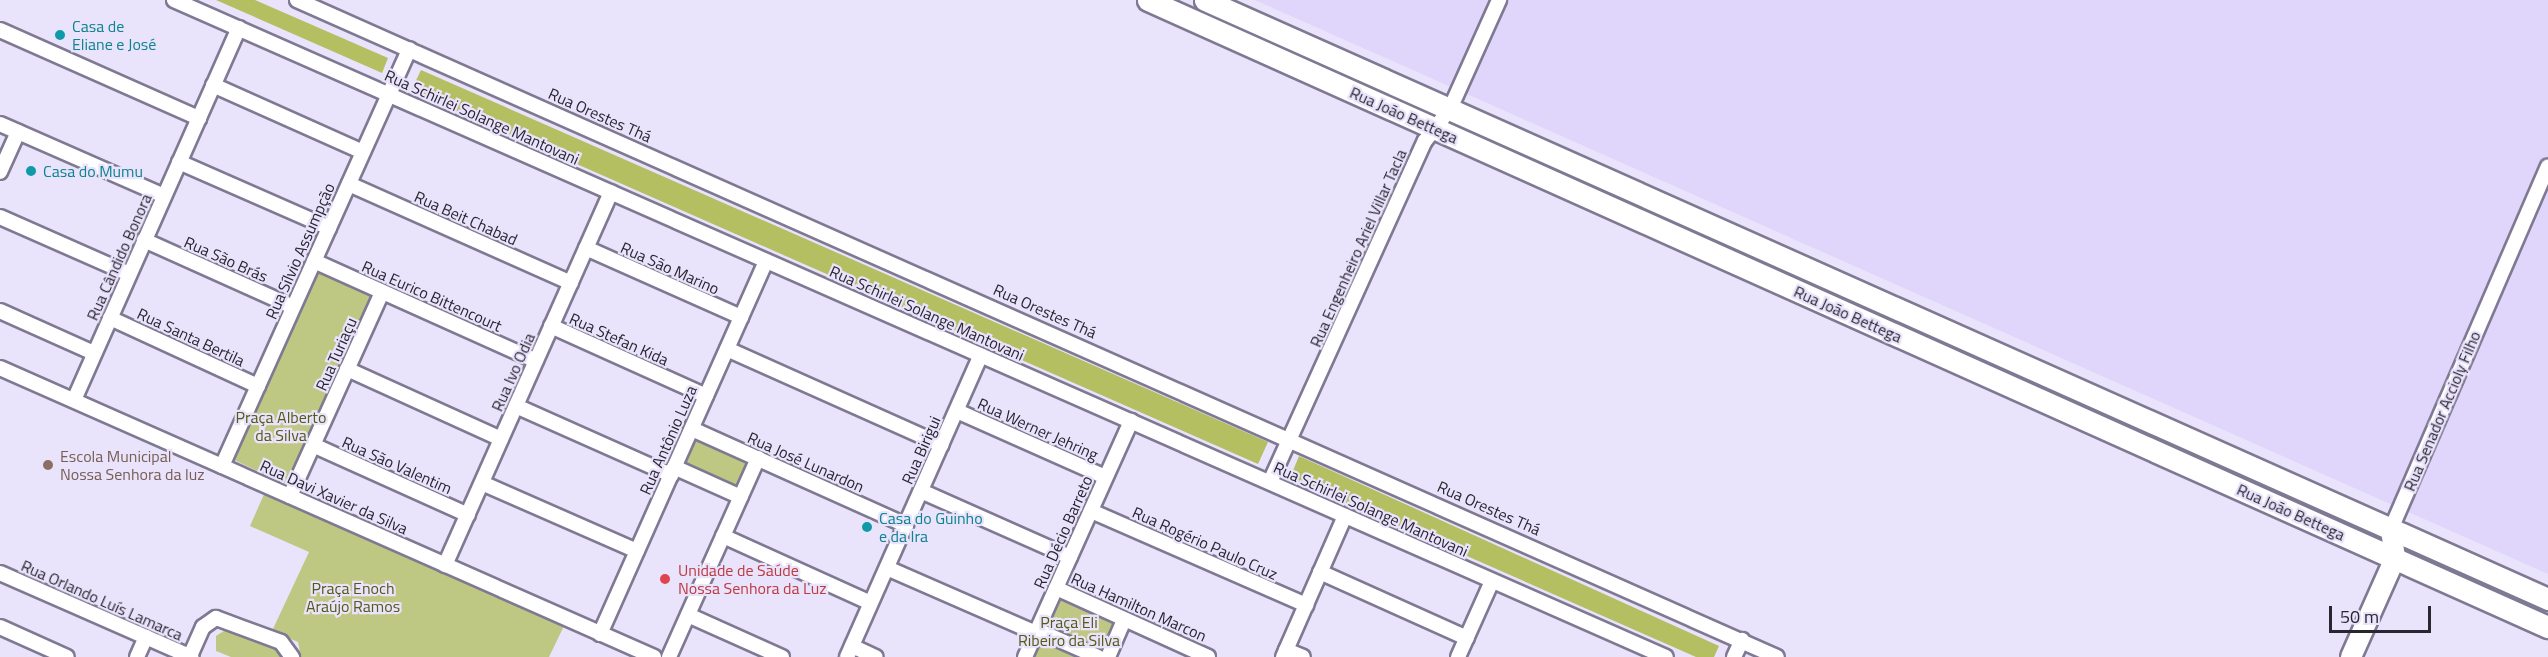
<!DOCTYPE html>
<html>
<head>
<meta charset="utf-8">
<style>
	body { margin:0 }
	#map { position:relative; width:2548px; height:657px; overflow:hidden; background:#e9e3fb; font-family:"Titillium Web",sans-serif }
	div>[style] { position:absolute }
	.built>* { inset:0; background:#e0d6fb }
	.green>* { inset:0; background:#bec882 }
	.forest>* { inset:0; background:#b4bf62 }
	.roads { filter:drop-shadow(2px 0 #7f7993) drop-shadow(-2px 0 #7f7993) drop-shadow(0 2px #7f7993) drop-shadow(0 -2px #7f7993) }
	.street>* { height:14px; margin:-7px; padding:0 7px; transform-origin:7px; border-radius:7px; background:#fff }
	.secondary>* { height:20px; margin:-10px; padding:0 10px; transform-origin:10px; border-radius:10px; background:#fff }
	.primary>* { height:21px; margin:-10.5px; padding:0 10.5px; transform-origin:10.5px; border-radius:10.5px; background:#fff }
	.dots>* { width:16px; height:16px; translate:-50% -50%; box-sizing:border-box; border:3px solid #e9e3fb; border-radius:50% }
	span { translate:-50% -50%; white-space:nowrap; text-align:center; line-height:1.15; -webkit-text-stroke:4.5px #e9e3fb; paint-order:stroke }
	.culture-label { font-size:16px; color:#0d838f }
	.left { translate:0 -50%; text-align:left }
	.street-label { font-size:16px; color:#292631 }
	.park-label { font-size:16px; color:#545a17 }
	.education-label { font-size:16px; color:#785e54 }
	.health-label { font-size:16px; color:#be3a42 }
	.scale { position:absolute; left:2329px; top:606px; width:102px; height:27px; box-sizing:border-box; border:3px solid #292631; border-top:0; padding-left:8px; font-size:18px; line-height:21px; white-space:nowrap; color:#292631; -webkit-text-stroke:4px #e9e3fb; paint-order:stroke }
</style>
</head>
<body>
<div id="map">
	<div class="built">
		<div style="clip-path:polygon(1255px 0,2548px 0,2548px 574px)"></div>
	</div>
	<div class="green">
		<div style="clip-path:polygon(317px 269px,375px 296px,290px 486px,232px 459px)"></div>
		<div style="clip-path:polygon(693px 437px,750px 463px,738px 489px,682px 463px)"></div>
		<div style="clip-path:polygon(265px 492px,564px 626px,549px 657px,301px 657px,298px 642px,272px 631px,309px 552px,250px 526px)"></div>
		<div style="clip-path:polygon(1056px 598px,1117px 625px,1103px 657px,1029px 657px)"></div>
		<div style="clip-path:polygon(227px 629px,281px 652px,286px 657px,231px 657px,216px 651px,216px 636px)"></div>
	</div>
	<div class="forest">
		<div style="clip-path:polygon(216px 0,255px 0,388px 58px,382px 73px)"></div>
		<div style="clip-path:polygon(421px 70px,1268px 442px,1258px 464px,411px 91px)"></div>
		<div style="clip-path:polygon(1299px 456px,1719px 646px,1714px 657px,1696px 657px,1290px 478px)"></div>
	</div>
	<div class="roads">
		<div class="street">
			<div style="left:174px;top:0;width:1630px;rotate:23.77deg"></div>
			<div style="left:297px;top:0;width:1619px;rotate:23.94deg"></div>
			<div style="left:0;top:30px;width:218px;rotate:23.9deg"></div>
			<div style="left:213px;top:85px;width:164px;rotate:24.1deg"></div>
			<div style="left:0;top:124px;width:179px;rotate:23.7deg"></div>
			<div style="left:179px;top:162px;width:164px;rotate:23.7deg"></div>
			<div style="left:0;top:172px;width:44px;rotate:-65.8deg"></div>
			<div style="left:349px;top:184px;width:243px;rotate:24deg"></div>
			<div style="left:0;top:217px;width:141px;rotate:23.8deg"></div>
			<div style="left:144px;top:240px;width:163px;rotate:24.2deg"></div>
			<div style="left:586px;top:248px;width:170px;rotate:24deg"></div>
			<div style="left:314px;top:261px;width:243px;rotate:24.2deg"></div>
			<div style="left:0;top:311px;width:103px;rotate:24.1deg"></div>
			<div style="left:110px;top:318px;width:163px;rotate:24.7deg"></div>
			<div style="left:551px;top:326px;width:170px;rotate:24.3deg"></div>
			<div style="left:727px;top:349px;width:235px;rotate:24.1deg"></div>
			<div style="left:0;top:368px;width:715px;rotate:23.84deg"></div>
			<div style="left:347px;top:369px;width:169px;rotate:24.4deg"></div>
			<div style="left:74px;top:400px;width:407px;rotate:-66.1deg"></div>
			<div style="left:516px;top:406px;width:170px;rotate:24deg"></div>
			<div style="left:957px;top:411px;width:162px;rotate:24deg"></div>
			<div style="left:692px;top:429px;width:235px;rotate:24.2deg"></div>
			<div style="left:313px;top:445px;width:170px;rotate:24.3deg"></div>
			<div style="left:222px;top:466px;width:457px;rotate:-65.8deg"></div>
			<div style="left:674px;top:467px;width:73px;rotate:24.1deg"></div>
			<div style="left:1270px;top:482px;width:375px;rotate:-65.6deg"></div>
			<div style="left:1425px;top:141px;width:41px;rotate:-52deg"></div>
			<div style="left:1450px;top:109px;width:120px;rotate:-65.8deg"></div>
			<div style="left:482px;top:483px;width:169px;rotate:23.7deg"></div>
			<div style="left:921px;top:491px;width:163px;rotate:23.9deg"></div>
			<div style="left:290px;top:496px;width:224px;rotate:-65.7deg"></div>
			<div style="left:1091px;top:511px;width:235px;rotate:23.6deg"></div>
			<div style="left:2391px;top:529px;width:395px;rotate:-66.6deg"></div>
			<div style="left:723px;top:536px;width:162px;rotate:24.4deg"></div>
			<div style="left:445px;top:565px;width:408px;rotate:-66deg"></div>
			<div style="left:887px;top:568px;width:163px;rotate:23.6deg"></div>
			<div style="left:1320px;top:572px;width:161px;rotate:24.2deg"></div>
			<div style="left:0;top:573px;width:209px;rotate:23.7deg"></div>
			<div style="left:1056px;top:588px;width:167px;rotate:24.4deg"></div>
			<div style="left:688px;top:615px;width:103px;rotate:24.1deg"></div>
			<div style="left:0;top:627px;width:73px;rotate:24.1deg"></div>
			<div style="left:1037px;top:630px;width:67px;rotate:23.9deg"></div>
			<div style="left:600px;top:634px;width:408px;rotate:-66deg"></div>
			<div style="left:852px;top:646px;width:26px;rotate:25deg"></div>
			<div style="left:1286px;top:650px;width:18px;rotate:22deg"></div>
			<div style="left:190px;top:656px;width:32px;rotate:-66deg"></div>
			<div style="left:203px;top:627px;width:16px;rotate:-35deg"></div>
			<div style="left:216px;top:618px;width:69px;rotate:20.3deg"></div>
			<div style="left:281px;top:642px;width:19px;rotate:54deg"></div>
			<div style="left:137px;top:657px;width:22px;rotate:-66deg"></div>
			<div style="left:669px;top:657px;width:218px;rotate:-65.9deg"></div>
			<div style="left:847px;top:657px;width:330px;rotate:-66.1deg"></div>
			<div style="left:1025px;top:657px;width:259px;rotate:-65.8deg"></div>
			<div style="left:1108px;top:657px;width:40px;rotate:-66.6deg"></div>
			<div style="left:1283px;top:657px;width:154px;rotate:-66.3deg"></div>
			<div style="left:1458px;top:657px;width:83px;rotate:-65.9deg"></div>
			<div style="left:1734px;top:657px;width:19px;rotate:-65deg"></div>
		</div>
		<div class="secondary">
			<div style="left:2351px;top:657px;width:108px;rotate:-66deg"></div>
			<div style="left:2395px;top:558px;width:29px;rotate:-98deg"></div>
		</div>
		<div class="primary">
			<div style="left:1148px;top:0;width:1534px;rotate:24.13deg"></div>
			<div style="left:1205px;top:0;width:1471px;rotate:24.04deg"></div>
		</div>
	</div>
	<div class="dots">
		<div style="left:60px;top:35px;background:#0f9aa8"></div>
		<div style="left:31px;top:171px;background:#0f9aa8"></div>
		<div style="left:48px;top:465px;background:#8d6e63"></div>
		<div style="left:867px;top:527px;background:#0f9aa8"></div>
		<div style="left:665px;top:579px;background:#e0444e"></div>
	</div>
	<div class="culture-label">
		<span class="left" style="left:72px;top:35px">Casa de<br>Eliane e José</span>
		<span class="left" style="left:43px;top:171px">Casa do Mumu</span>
		<span class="left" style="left:879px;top:527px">Casa do Guinho<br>e da Ira</span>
	</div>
	<div class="street-label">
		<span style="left:600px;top:115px;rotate:24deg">Rua Orestes Thá</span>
		<span style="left:1404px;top:115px;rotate:24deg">Rua João Bettega</span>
		<span style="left:482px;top:117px;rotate:24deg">Rua Schirlei Solange Mantovani</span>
		<span style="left:466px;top:218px;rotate:24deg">Rua Beit Chabad</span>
		<span style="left:1358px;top:248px;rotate:-66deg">Rua Engenheiro Ariel Villar Tacla</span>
		<span style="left:300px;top:251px;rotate:-66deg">Rua Sílvio Assumpção</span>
		<span style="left:119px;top:257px;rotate:-66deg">Rua Cândido Bonora</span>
		<span style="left:226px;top:259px;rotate:24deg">Rua São Brás</span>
		<span style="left:670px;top:268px;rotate:24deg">Rua São Marino</span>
		<span style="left:432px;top:296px;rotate:24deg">Rua Eurico Bittencourt</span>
		<span style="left:1045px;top:311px;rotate:24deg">Rua Orestes Thá</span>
		<span style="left:927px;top:313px;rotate:24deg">Rua Schirlei Solange Mantovani</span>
		<span style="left:1848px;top:314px;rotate:24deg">Rua João Bettega</span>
		<span style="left:191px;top:337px;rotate:25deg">Rua Santa Bertila</span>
		<span style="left:619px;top:339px;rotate:24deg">Rua Stefan Kida</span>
		<span style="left:336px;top:354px;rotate:-66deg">Rua Turiaçu</span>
		<span style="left:513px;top:372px;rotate:-66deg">Rua Ivo Odia</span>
		<span style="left:2442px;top:411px;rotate:-67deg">Rua Senador Accioly Filho</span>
		<span style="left:1038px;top:429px;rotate:24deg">Rua Werner Jehring</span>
		<span style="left:668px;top:440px;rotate:-66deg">Rua Antônio Luza</span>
		<span style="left:921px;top:450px;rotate:-66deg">Rua Birigui</span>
		<span style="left:806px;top:462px;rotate:24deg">Rua José Lunardon</span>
		<span style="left:397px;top:465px;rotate:24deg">Rua São Valentim</span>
		<span style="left:334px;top:497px;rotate:24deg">Rua Davi Xavier da Silva</span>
		<span style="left:1489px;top:508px;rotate:24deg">Rua Orestes Thá</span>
		<span style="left:1371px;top:509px;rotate:24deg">Rua Schirlei Solange Mantovani</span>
		<span style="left:2291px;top:512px;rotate:24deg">Rua João Bettega</span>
		<span style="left:1063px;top:532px;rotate:-66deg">Rua Décio Barreto</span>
		<span style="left:1205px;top:543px;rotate:24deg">Rua Rogério Paulo Cruz</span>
		<span style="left:102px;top:600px;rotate:24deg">Rua Orlando Luís Lamarca</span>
		<span style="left:1139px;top:607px;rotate:24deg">Rua Hamilton Marcon</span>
	</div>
	<div class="park-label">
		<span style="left:281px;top:426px">Praça Alberto<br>da Silva</span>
		<span style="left:353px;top:597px">Praça Enoch<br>Araújo Ramos</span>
		<span style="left:1069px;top:631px">Praça Eli<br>Ribeiro da Silva</span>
	</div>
	<div class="education-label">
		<span class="left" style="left:60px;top:465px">Escola Municipal<br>Nossa Senhora da luz</span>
	</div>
	<div class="health-label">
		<span class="left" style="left:678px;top:579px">Unidade de Saúde<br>Nossa Senhora da Luz</span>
	</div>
	<div class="scale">50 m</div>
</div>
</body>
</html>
